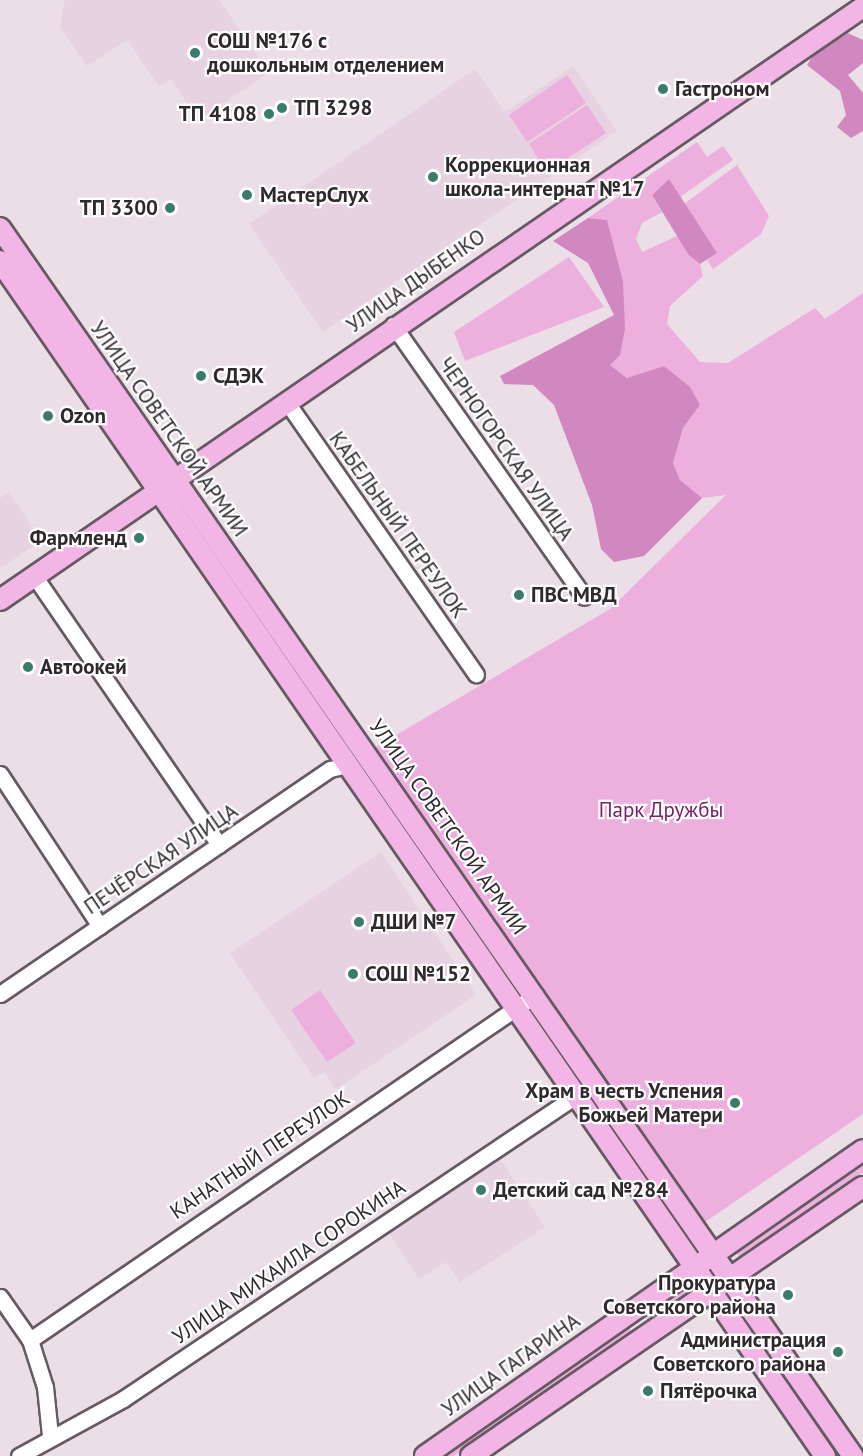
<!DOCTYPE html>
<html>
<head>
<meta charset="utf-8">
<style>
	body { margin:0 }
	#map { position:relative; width:863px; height:1456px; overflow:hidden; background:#ebdee7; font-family:"PT Sans",sans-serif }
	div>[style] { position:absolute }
	.built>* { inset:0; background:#e6d2e1 }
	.green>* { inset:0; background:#edafde }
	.forest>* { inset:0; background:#d187c0 }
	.roads { filter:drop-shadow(2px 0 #655a62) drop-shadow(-2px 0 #655a62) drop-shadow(0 2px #655a62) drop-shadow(0 -2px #655a62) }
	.minor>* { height:15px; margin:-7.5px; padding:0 7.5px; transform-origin:7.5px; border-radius:7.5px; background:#fff }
	.major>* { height:20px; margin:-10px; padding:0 10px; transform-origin:10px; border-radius:10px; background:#f2b5e5 }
	.dots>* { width:16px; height:16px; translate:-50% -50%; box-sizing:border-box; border:3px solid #fff; border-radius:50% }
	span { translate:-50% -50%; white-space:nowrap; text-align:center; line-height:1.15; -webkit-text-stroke:4.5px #fff; paint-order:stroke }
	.poi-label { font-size:21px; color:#2e292d; font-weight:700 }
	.left { translate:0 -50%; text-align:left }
	.right { translate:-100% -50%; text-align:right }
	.street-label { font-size:21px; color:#2e292d }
	.park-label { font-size:21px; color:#782169 }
</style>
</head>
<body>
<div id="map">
	<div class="built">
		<div style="clip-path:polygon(65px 0,219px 0,269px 72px,199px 120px,171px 79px,159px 86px,127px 40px,87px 66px,60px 27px)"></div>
		<div style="clip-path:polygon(573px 66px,617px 131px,323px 332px,249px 224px,475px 69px,505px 112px)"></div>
		<div style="clip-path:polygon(9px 492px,41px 540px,0 569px,0 498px)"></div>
		<div style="clip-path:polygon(381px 852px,476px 995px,336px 1089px,324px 1072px,314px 1078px,230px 953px)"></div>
		<div style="clip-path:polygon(497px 1154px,545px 1227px,460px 1282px,446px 1262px,419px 1279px,385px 1227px)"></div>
	</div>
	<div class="green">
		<div style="clip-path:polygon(567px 75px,586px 103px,527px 142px,509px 115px)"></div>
		<div style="clip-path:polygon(587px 105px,606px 133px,547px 172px,529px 144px)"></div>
		<div style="clip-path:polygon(697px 142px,707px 157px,723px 146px,733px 160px,680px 197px,669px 179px,652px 195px,662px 212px,642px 223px,636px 239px,642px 252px,677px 236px,700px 264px,703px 276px,670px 306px,667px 324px,700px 362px,728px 363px,815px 308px,825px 319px,863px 293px,863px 1114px,702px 1224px,374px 748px,610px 609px,726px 495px,702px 498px,680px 480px,673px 463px,683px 428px,700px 405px,664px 366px,627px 378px,610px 365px,623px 281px,607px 221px,588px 218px)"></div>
		<div style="clip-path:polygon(737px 165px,769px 216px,761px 234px,713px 269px,707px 260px,717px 253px,684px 204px)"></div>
		<div style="clip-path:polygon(569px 257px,604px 307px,465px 361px,454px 332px)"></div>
		<div style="clip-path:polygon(320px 990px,356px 1043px,327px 1062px,291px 1010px)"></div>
		<div style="clip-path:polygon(863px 1162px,863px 1173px,741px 1259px,736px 1252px)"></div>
		<div style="clip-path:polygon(689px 1282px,694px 1290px,647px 1319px,645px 1313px)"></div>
		<div style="clip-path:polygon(628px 1325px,632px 1333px,454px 1456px,440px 1456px)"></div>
	</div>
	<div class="forest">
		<div style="clip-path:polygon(841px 30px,863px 40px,863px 63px,848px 75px,863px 93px,863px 131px,851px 138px,837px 127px,846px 115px,840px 91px,807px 65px,819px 45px)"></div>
		<div style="clip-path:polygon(669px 179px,717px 253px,700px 264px,688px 254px,652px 195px)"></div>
		<div style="clip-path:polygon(588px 218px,607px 220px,623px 281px,625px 329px,620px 355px,610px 365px,627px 378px,664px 366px,690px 387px,700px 405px,683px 428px,673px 463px,680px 480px,702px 498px,644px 556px,614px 562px,601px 549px,592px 505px,554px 405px,533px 385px,504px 384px,500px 376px,614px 315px,588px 263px,553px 241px)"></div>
	</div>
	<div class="roads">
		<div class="minor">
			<div style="left:393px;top:325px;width:332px;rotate:54.9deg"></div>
			<div style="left:286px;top:401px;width:333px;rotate:55.2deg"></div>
			<div style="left:35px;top:577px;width:325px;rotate:55.5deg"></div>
			<div style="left:0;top:774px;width:182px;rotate:56.7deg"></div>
			<div style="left:0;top:994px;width:399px;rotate:-34.3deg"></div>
			<div style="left:330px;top:769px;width:18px;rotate:-13deg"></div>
			<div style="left:0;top:1297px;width:52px;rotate:55.1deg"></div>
			<div style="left:30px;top:1340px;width:49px;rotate:72.3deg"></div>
			<div style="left:45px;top:1387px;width:48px;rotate:84.1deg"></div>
			<div style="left:30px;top:1340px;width:612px;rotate:-34.34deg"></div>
			<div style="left:19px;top:1456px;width:119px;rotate:-28.7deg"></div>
			<div style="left:123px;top:1399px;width:546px;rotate:-33.81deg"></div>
		</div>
		<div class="major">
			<div style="left:0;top:228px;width:1495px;rotate:55.22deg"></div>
			<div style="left:0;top:261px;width:1452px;rotate:55.38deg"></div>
			<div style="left:0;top:600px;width:1047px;rotate:-34.49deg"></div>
			<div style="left:425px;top:1456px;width:534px;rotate:-34.94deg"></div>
			<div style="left:471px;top:1456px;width:475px;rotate:-34.5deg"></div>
		</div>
	</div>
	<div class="dots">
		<div style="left:195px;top:53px;background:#3a7b6c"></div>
		<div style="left:663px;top:89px;background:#3a7b6c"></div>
		<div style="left:282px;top:108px;background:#3a7b6c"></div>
		<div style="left:269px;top:114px;background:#3a7b6c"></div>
		<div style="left:433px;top:177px;background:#3a7b6c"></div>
		<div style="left:247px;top:195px;background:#3a7b6c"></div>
		<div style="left:170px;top:208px;background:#3a7b6c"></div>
		<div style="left:201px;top:376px;background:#3a7b6c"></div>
		<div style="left:48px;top:416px;background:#3a7b6c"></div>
		<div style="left:139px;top:538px;background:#3a7b6c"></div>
		<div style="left:519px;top:595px;background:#3a7b6c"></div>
		<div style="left:28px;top:667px;background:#3a7b6c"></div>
		<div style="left:359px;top:922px;background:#3a7b6c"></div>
		<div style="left:353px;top:974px;background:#3a7b6c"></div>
		<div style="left:735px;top:1103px;background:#3a7b6c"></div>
		<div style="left:481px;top:1190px;background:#3a7b6c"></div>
		<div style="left:788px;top:1295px;background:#3a7b6c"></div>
		<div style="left:838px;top:1352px;background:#3a7b6c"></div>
		<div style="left:648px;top:1391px;background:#3a7b6c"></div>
	</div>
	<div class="poi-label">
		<span class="left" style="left:207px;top:53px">СОШ №176 с<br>дошкольным отделением</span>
		<span class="left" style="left:675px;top:89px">Гастроном</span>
		<span class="left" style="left:294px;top:108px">ТП 3298</span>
		<span class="right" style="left:257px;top:114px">ТП 4108</span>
		<span class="left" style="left:445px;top:177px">Коррекционная<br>школа-интернат №17</span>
		<span class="left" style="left:260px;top:195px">МастерСлух</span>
		<span class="right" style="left:158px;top:208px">ТП 3300</span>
		<span class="left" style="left:213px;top:376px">СДЭК</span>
		<span class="left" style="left:60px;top:416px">Ozon</span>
		<span class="right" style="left:127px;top:538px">Фармленд</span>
		<span class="left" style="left:531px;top:595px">ПВС МВД</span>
		<span class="left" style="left:40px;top:667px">Автоокей</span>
		<span class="left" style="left:371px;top:922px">ДШИ №7</span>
		<span class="left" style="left:365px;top:974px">СОШ №152</span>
		<span class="right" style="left:723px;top:1103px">Храм в честь Успения<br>Божьей Матери</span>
		<span class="left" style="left:493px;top:1190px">Детский сад №284</span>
		<span class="right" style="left:776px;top:1295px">Прокуратура<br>Советского района</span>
		<span class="right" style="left:826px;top:1352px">Администрация<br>Советского района</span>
		<span class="left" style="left:660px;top:1391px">Пятёрочка</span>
	</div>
	<div class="street-label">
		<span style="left:416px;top:281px;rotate:-35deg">УЛИЦА ДЫБЕНКО</span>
		<span style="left:169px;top:429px;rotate:55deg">УЛИЦА СОВЕТСКОЙ АРМИИ</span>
		<span style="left:506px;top:449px;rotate:55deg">ЧЕРНОГОРСКАЯ УЛИЦА</span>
		<span style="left:398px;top:525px;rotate:55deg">КАБЕЛЬНЫЙ ПЕРЕУЛОК</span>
		<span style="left:448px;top:827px;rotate:55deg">УЛИЦА СОВЕТСКОЙ АРМИИ</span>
		<span style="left:161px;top:859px;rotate:-34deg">ПЕЧЁРСКАЯ УЛИЦА</span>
		<span style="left:260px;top:1155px;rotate:-34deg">КАНАТНЫЙ ПЕРЕУЛОК</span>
		<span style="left:289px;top:1262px;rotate:-34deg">УЛИЦА МИХАИЛА СОРОКИНА</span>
		<span style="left:511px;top:1365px;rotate:-35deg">УЛИЦА ГАГАРИНА</span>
	</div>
	<div class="park-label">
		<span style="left:661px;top:810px">Парк Дружбы</span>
	</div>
</div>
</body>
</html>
